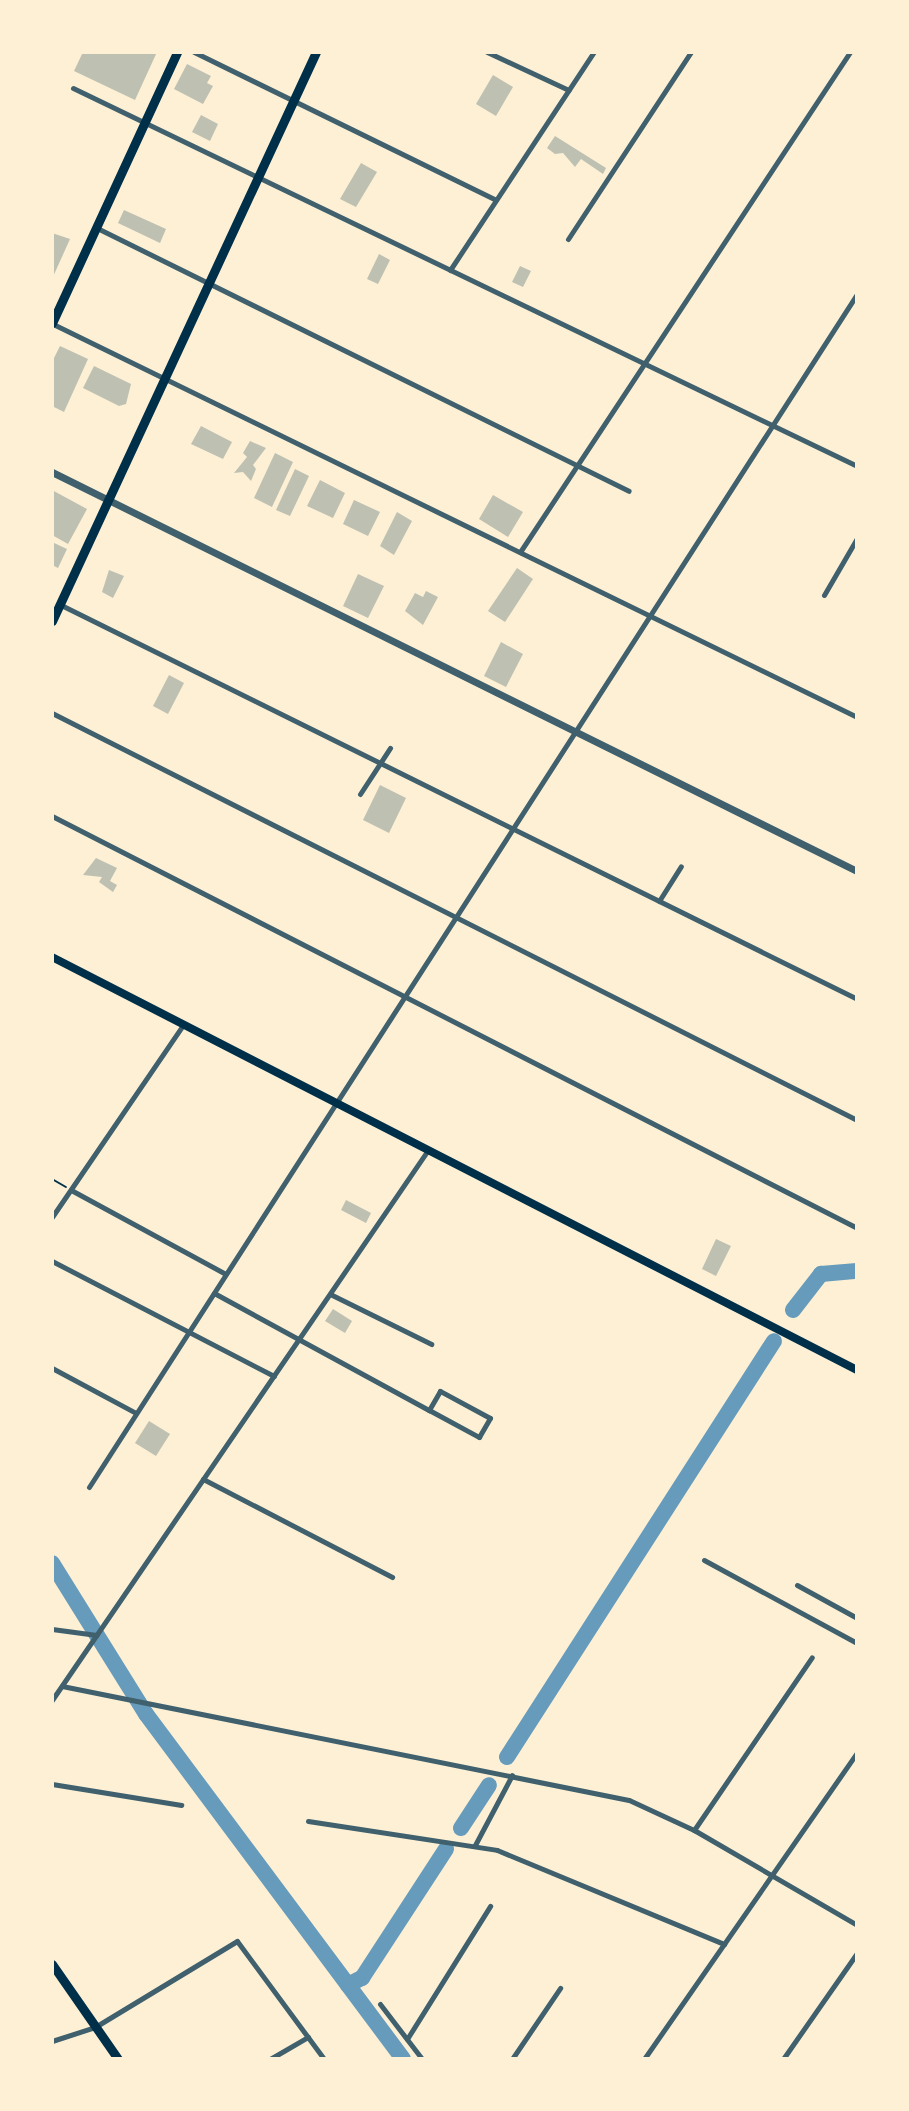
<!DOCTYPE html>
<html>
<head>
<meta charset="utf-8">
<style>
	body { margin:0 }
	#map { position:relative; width:909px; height:2111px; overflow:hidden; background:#fdf0d5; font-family:Mulish,sans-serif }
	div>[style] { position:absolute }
	.river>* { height:16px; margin:-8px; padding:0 8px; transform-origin:8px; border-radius:8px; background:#669bbc }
	.building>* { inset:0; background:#bec0b2 }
	.path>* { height:2px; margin:-1px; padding:0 1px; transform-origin:1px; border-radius:1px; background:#003049 }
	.minor>* { height:5px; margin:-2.5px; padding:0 2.5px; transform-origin:2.5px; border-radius:2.5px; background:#3f606c }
	.tertiary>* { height:7px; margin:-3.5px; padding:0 3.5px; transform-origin:3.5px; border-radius:3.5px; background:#3f606c }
	.secondary>* { height:8px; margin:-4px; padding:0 4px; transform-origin:4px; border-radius:4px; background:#003049 }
	.primary>* { height:9px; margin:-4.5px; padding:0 4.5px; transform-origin:4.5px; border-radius:4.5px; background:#003049 }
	span { translate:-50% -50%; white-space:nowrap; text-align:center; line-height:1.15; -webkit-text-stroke:8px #fdf0d5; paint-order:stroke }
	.frame { position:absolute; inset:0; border:54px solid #fdf0d5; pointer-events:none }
</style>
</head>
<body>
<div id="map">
	<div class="river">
		<div style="left:793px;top:1310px;width:46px;rotate:-52.1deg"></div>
		<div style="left:821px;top:1274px;width:36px;rotate:-5deg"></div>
		<div style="left:52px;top:1563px;width:178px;rotate:58.1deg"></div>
		<div style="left:146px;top:1714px;width:430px;rotate:53.3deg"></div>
		<div style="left:507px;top:1757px;width:494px;rotate:-57.3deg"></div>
		<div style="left:461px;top:1828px;width:51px;rotate:-56.9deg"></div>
		<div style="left:348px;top:1985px;width:16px;rotate:-27deg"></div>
		<div style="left:362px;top:1978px;width:154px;rotate:-56.9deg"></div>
	</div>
	<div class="building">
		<div style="clip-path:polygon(83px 52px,157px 52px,135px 100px,74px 71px)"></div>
		<div style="clip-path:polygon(187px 64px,211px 76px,207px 83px,213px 86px,203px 104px,174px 89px)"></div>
		<div style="clip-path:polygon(493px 75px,513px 87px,496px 116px,476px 104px)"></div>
		<div style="clip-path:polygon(201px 115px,218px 124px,210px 141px,192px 132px)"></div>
		<div style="clip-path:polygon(555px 136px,606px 168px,603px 174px,581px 159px,575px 167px,563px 153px,555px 154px,547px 148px)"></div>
		<div style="clip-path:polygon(361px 163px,377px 172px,356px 207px,340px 199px)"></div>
		<div style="clip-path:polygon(124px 210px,166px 229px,160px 243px,118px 223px)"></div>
		<div style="clip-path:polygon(52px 233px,70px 239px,52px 279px)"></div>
		<div style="clip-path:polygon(379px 254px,390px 260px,378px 284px,367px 279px)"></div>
		<div style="clip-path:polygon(520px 266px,531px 271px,523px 287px,512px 282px)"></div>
		<div style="clip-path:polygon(60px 346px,88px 359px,64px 412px,52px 406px,52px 362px)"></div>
		<div style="clip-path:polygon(94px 366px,131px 384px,126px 404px,119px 406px,83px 388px)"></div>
		<div style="clip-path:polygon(201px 426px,232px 442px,223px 459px,191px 444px)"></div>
		<div style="clip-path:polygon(250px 441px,266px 448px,253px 465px,256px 469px,251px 481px,243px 472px,234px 473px,247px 457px,243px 453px)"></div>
		<div style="clip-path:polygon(275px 453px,293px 462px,272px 507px,254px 498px)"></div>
		<div style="clip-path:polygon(295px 469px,309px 476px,290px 516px,276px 510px)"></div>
		<div style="clip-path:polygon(320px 480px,345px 493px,333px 518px,307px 506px)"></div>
		<div style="clip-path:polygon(52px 490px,87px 509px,68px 544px,52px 535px)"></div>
		<div style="clip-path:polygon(493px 495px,523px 512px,508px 537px,479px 519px)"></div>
		<div style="clip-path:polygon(354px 500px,380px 512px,368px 536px,343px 524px)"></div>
		<div style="clip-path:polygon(397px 512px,412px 521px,394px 555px,380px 546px)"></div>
		<div style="clip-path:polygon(52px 542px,67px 549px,58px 568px,52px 565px)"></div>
		<div style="clip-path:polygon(517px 568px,533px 579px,505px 622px,488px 611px)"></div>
		<div style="clip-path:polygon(109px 570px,124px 576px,113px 598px,102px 592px)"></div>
		<div style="clip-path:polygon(358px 574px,384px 586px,368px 618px,343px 606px)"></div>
		<div style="clip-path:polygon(426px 591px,438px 597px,423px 625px,405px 611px,415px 593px,423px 597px)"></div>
		<div style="clip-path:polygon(501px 642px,523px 654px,506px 687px,484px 676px)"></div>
		<div style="clip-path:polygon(169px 675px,184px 683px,168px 714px,153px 706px)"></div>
		<div style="clip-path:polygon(380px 785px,406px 798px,389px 833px,363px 820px)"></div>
		<div style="clip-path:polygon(96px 858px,117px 868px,110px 881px,117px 885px,113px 892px,99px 882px,102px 877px,83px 875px)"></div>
		<div style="clip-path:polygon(346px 1200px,371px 1213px,366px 1223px,341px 1210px)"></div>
		<div style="clip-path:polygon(716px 1239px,731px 1246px,716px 1276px,702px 1269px)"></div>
		<div style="clip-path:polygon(333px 1309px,352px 1321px,345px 1333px,325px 1321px)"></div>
		<div style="clip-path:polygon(149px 1421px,170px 1434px,156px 1456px,135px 1443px)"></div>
	</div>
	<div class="path">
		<div style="left:52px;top:1179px;width:16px;rotate:30deg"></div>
	</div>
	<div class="minor">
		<div style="left:194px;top:52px;width:336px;rotate:26.1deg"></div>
		<div style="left:487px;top:52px;width:90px;rotate:24.9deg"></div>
		<div style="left:73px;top:88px;width:870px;rotate:25.74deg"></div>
		<div style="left:97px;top:228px;width:593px;rotate:26.31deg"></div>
		<div style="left:568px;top:239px;width:224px;rotate:-56.7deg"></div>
		<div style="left:450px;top:270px;width:261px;rotate:-56.6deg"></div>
		<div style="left:53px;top:324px;width:895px;rotate:26.05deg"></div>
		<div style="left:520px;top:552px;width:599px;rotate:-56.58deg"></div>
		<div style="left:824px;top:595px;width:66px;rotate:-59.9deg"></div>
		<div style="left:61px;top:605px;width:888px;rotate:26.33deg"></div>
		<div style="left:52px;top:713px;width:902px;rotate:26.82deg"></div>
		<div style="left:360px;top:794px;width:55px;rotate:-56.9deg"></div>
		<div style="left:52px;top:816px;width:904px;rotate:27.1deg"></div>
		<div style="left:659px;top:901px;width:41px;rotate:-57.8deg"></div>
		<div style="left:71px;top:1190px;width:176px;rotate:28.5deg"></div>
		<div style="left:52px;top:1217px;width:232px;rotate:-55.7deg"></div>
		<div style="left:52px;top:1261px;width:250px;rotate:27.4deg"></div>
		<div style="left:214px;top:1293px;width:245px;rotate:28.6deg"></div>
		<div style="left:429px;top:1410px;width:57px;rotate:28.4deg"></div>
		<div style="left:479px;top:1437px;width:22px;rotate:-60deg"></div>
		<div style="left:490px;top:1418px;width:57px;rotate:-151.6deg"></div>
		<div style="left:440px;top:1391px;width:22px;rotate:120deg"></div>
		<div style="left:330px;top:1294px;width:113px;rotate:26.3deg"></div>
		<div style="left:52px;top:1368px;width:95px;rotate:28.2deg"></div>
		<div style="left:203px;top:1479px;width:213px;rotate:27.4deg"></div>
		<div style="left:89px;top:1487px;width:1419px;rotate:-57.23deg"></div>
		<div style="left:704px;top:1560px;width:174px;rotate:28.5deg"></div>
		<div style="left:797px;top:1585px;width:68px;rotate:28.8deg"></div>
		<div style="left:52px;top:1629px;width:45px;rotate:7.6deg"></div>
		<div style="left:62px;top:1686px;width:578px;rotate:11.37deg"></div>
		<div style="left:629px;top:1800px;width:72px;rotate:24.8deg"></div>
		<div style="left:694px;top:1830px;width:189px;rotate:30.2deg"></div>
		<div style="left:52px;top:1700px;width:666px;rotate:-55.64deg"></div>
		<div style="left:52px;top:1784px;width:131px;rotate:9.2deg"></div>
		<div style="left:308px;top:1821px;width:191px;rotate:8.7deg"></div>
		<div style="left:497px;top:1850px;width:246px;rotate:22.5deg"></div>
		<div style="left:694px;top:1830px;width:209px;rotate:-55.7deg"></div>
		<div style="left:475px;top:1845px;width:79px;rotate:-62.1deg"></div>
		<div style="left:380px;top:2004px;width:69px;rotate:52.6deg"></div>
		<div style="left:407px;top:2039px;width:157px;rotate:-58deg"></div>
		<div style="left:52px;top:2041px;width:45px;rotate:-18deg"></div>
		<div style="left:95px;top:2027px;width:166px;rotate:-31.2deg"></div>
		<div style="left:237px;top:1941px;width:147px;rotate:53.6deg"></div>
		<div style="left:270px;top:2059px;width:44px;rotate:-30.1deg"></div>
		<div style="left:512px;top:2059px;width:86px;rotate:-55.9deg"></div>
		<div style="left:644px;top:2059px;width:374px;rotate:-55.2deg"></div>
		<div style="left:783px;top:2059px;width:129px;rotate:-55.1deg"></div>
	</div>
	<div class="tertiary">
		<div style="left:52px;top:472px;width:898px;rotate:26.37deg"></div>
	</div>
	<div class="secondary">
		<div style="left:52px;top:957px;width:905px;rotate:27.16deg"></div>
	</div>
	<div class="primary">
		<div style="left:52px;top:323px;width:298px;rotate:-65.2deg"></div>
		<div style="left:52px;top:621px;width:627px;rotate:-65.11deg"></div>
		<div style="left:52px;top:1964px;width:116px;rotate:55.2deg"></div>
	</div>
	<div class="frame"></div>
</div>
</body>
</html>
